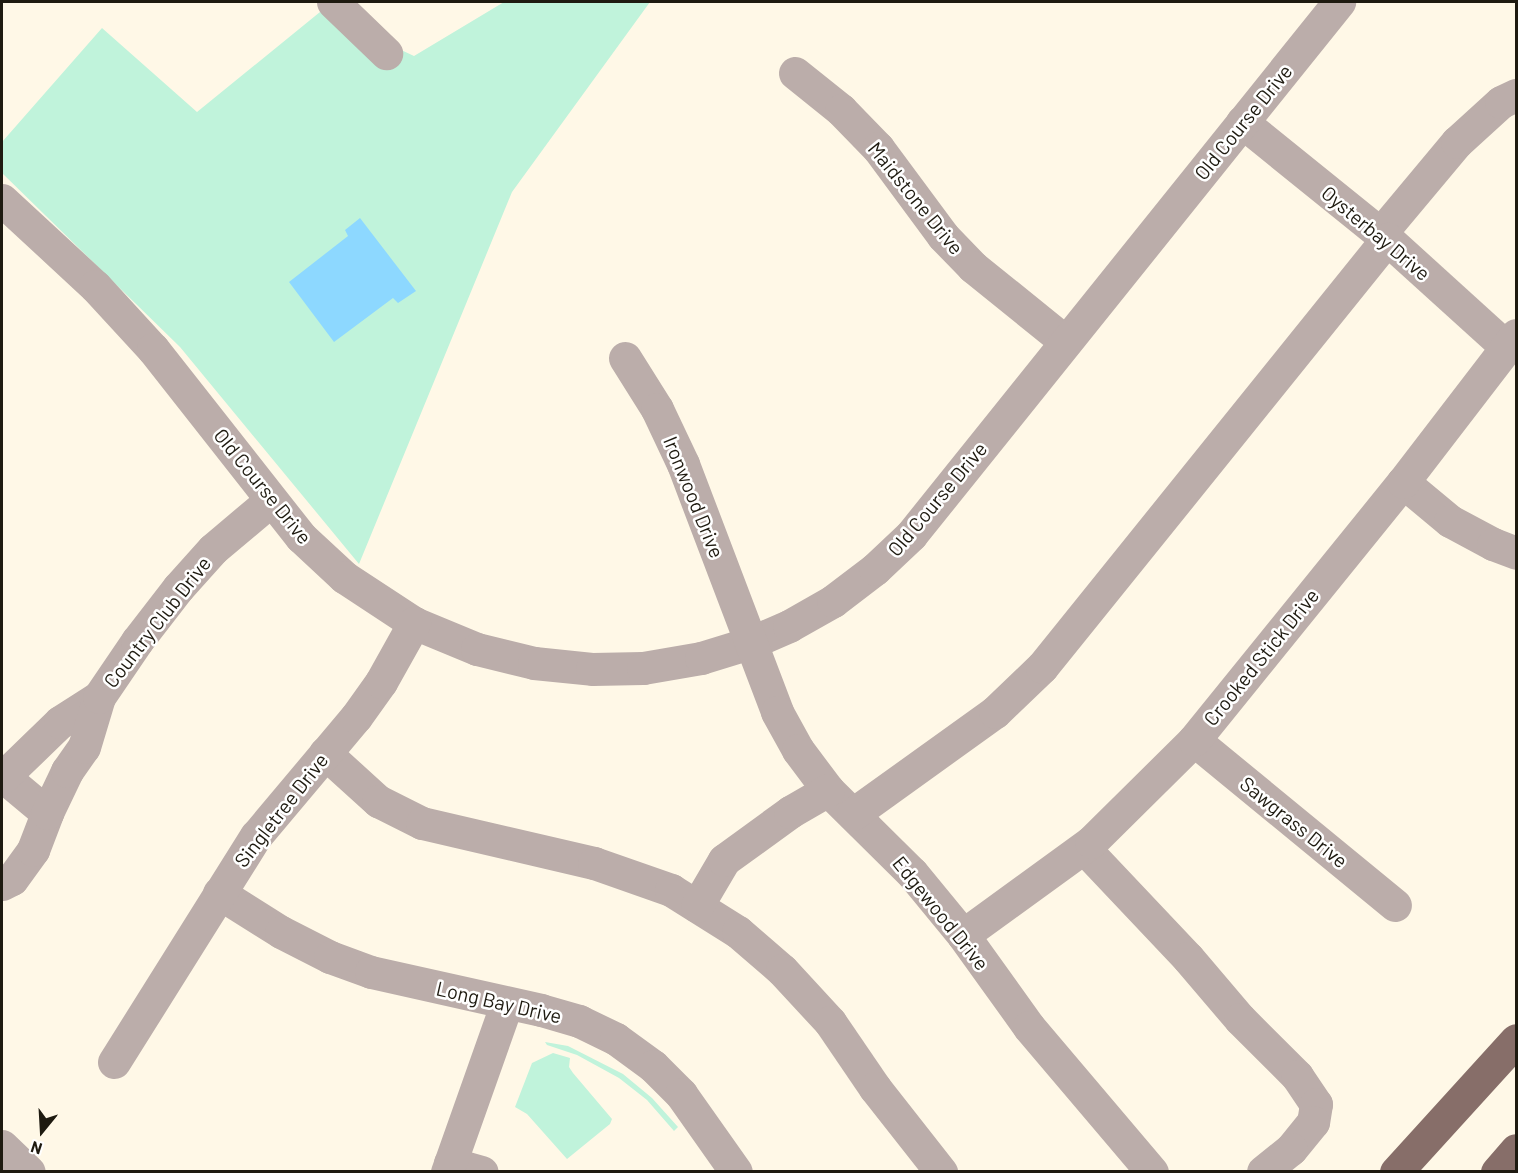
<!DOCTYPE html>
<html>
<head>
<meta charset="utf-8">
<style>
	body { margin:0 }
	#map { position:relative; width:1518px; height:1173px; overflow:hidden; background:#fff8e7; font-family:Barlow,sans-serif }
	div>[style] { position:absolute }
	.green>* { inset:0; background:#c0f3db }
	.water>* { inset:0; background:#8dd8ff }
	.minor>* { height:33px; margin:-16.5px; padding:0 16.5px; transform-origin:16.5px; border-radius:16.5px; background:#bbadaa }
	.major>* { height:33px; margin:-16.5px; padding:0 16.5px; transform-origin:16.5px; border-radius:16.5px; background:#876e69 }
	span { translate:-50% -50%; white-space:nowrap; text-align:center; line-height:1.15; -webkit-text-stroke:5px #fff; paint-order:stroke }
	.street-label { font-size:20px; color:#1e1a10 }
	.frame { position:absolute; inset:0; border:3px solid #1e1a10; pointer-events:none }
	.north { position:absolute; left:12px; top:1101px; width:60px; height:60px; -webkit-text-stroke:4px #fff; paint-order:stroke; rotate:198deg; font-size:16px; font-weight:700; line-height:24px; text-align:center; color:#1e1a10 }
	.north::after { content:''; display:block; margin:auto; width:21px; height:27px; background:#1e1a10; clip-path:polygon(50% 0,100% 100%,50% 72%,0 100%) }
</style>
</head>
<body>
<div id="map">
	<div class="green">
		<div style="clip-path:polygon(504px 2px,650px 2px,512px 192px,359px 564px,180px 347px,2px 173px,2px 142px,102px 28px,197px 112px,320px 12px,414px 56px)"></div>
		<div style="clip-path:polygon(545px 1042px,568px 1046px,623px 1074px,652px 1098px,678px 1127px,674px 1131px,647px 1100px,619px 1078px,577px 1055px,547px 1045px)"></div>
		<div style="clip-path:polygon(553px 1053px,570px 1058px,569px 1067px,573px 1073px,612px 1119px,610px 1124px,567px 1159px,527px 1114px,515px 1107px,532px 1063px)"></div>
	</div>
	<div class="water">
		<div style="clip-path:polygon(360px 218px,416px 291px,398px 303px,393px 298px,334px 342px,289px 282px,348px 236px,345px 230px)"></div>
	</div>
	<div class="minor">
		<div style="left:333px;top:2px;width:74px;rotate:43.9deg"></div>
		<div style="left:795px;top:73px;width:59px;rotate:38.8deg"></div>
		<div style="left:841px;top:110px;width:53px;rotate:45.8deg"></div>
		<div style="left:878px;top:148px;width:109px;rotate:53.5deg"></div>
		<div style="left:943px;top:236px;width:43px;rotate:45.9deg"></div>
		<div style="left:973px;top:267px;width:119px;rotate:38.9deg"></div>
		<div style="left:1242px;top:122px;width:186px;rotate:38.9deg"></div>
		<div style="left:1387px;top:239px;width:161px;rotate:42.2deg"></div>
		<div style="left:2px;top:200px;width:127px;rotate:42.8deg"></div>
		<div style="left:95px;top:286px;width:86px;rotate:47.4deg"></div>
		<div style="left:153px;top:349px;width:239px;rotate:51.8deg"></div>
		<div style="left:301px;top:537px;width:59px;rotate:42.9deg"></div>
		<div style="left:344px;top:577px;width:84px;rotate:33.3deg"></div>
		<div style="left:414px;top:623px;width:68px;rotate:22.4deg"></div>
		<div style="left:477px;top:649px;width:59px;rotate:13.8deg"></div>
		<div style="left:534px;top:663px;width:58px;rotate:5.9deg"></div>
		<div style="left:592px;top:669px;width:51px;rotate:-1.1deg"></div>
		<div style="left:643px;top:668px;width:59px;rotate:-9.8deg"></div>
		<div style="left:701px;top:658px;width:51px;rotate:-17deg"></div>
		<div style="left:750px;top:643px;width:43px;rotate:-23.6deg"></div>
		<div style="left:789px;top:626px;width:51px;rotate:-29.6deg"></div>
		<div style="left:833px;top:601px;width:53px;rotate:-37.3deg"></div>
		<div style="left:875px;top:569px;width:50px;rotate:-43.4deg"></div>
		<div style="left:911px;top:535px;width:684px;rotate:-51.24deg"></div>
		<div style="left:1380px;top:234px;width:120px;rotate:-50.1deg"></div>
		<div style="left:1457px;top:142px;width:59px;rotate:-42.3deg"></div>
		<div style="left:1501px;top:102px;width:17px;rotate:-25deg"></div>
		<div style="left:625px;top:358px;width:60px;rotate:57.9deg"></div>
		<div style="left:657px;top:409px;width:61px;rotate:64.7deg"></div>
		<div style="left:683px;top:464px;width:265px;rotate:69.2deg"></div>
		<div style="left:777px;top:712px;width:43px;rotate:61.1deg"></div>
		<div style="left:798px;top:750px;width:50px;rotate:53.1deg"></div>
		<div style="left:828px;top:790px;width:118px;rotate:44.7deg"></div>
		<div style="left:912px;top:873px;width:80px;rotate:50.6deg"></div>
		<div style="left:963px;top:935px;width:113px;rotate:54.3deg"></div>
		<div style="left:1029px;top:1027px;width:190px;rotate:49.7deg"></div>
		<div style="left:1403px;top:482px;width:61px;rotate:39.7deg"></div>
		<div style="left:1450px;top:521px;width:49px;rotate:28.1deg"></div>
		<div style="left:1493px;top:544px;width:25px;rotate:21deg"></div>
		<div style="left:1194px;top:740px;width:260px;rotate:39.4deg"></div>
		<div style="left:325px;top:753px;width:72px;rotate:42.2deg"></div>
		<div style="left:378px;top:801px;width:49px;rotate:26.6deg"></div>
		<div style="left:422px;top:823px;width:177px;rotate:13.1deg"></div>
		<div style="left:594px;top:863px;width:82px;rotate:19.3deg"></div>
		<div style="left:671px;top:890px;width:79px;rotate:32.1deg"></div>
		<div style="left:738px;top:932px;width:58px;rotate:40.8deg"></div>
		<div style="left:782px;top:970px;width:71px;rotate:47.3deg"></div>
		<div style="left:830px;top:1022px;width:80px;rotate:55.7deg"></div>
		<div style="left:875px;top:1088px;width:107px;rotate:51.8deg"></div>
		<div style="left:4px;top:777px;width:56px;rotate:39.9deg"></div>
		<div style="left:2px;top:778px;width:81px;rotate:-44deg"></div>
		<div style="left:60px;top:722px;width:46px;rotate:-32.7deg"></div>
		<div style="left:853px;top:814px;width:175px;rotate:-35.7deg"></div>
		<div style="left:995px;top:712px;width:65px;rotate:-43.8deg"></div>
		<div style="left:1042px;top:667px;width:550px;rotate:-51.13deg"></div>
		<div style="left:1084px;top:848px;width:151px;rotate:46.6deg"></div>
		<div style="left:1188px;top:958px;width:80px;rotate:49.6deg"></div>
		<div style="left:1240px;top:1019px;width:81px;rotate:45deg"></div>
		<div style="left:1297px;top:1076px;width:34px;rotate:56deg"></div>
		<div style="left:1316px;top:1104px;width:18px;rotate:99deg"></div>
		<div style="left:1313px;top:1122px;width:35px;rotate:129deg"></div>
		<div style="left:1291px;top:1149px;width:36px;rotate:141deg"></div>
		<div style="left:2px;top:884px;width:11px;rotate:-27deg"></div>
		<div style="left:12px;top:879px;width:36px;rotate:-54deg"></div>
		<div style="left:33px;top:850px;width:40px;rotate:-69deg"></div>
		<div style="left:47px;top:813px;width:47px;rotate:-64.5deg"></div>
		<div style="left:67px;top:771px;width:29px;rotate:-55deg"></div>
		<div style="left:84px;top:747px;width:52px;rotate:-73.3deg"></div>
		<div style="left:99px;top:697px;width:68px;rotate:-55.8deg"></div>
		<div style="left:137px;top:641px;width:67px;rotate:-52.3deg"></div>
		<div style="left:178px;top:588px;width:52px;rotate:-48.1deg"></div>
		<div style="left:213px;top:549px;width:75px;rotate:-40.1deg"></div>
		<div style="left:219px;top:893px;width:73px;rotate:32.2deg"></div>
		<div style="left:281px;top:932px;width:55px;rotate:27deg"></div>
		<div style="left:330px;top:957px;width:44px;rotate:20.1deg"></div>
		<div style="left:371px;top:972px;width:174px;rotate:12.6deg"></div>
		<div style="left:541px;top:1010px;width:40px;rotate:16deg"></div>
		<div style="left:579px;top:1021px;width:41px;rotate:25.9deg"></div>
		<div style="left:616px;top:1039px;width:46px;rotate:36.1deg"></div>
		<div style="left:653px;top:1066px;width:40px;rotate:45deg"></div>
		<div style="left:681px;top:1094px;width:95px;rotate:54.8deg"></div>
		<div style="left:697px;top:906px;width:53px;rotate:-59.6deg"></div>
		<div style="left:724px;top:860px;width:82px;rotate:-36deg"></div>
		<div style="left:790px;top:812px;width:44px;rotate:-30.1deg"></div>
		<div style="left:963px;top:935px;width:158px;rotate:-36deg"></div>
		<div style="left:1091px;top:842px;width:145px;rotate:-44.7deg"></div>
		<div style="left:1194px;top:740px;width:332px;rotate:-51deg"></div>
		<div style="left:1403px;top:482px;width:185px;rotate:-52.5deg"></div>
		<div style="left:114px;top:1062px;width:267px;rotate:-57.9deg"></div>
		<div style="left:256px;top:836px;width:155px;rotate:-50deg"></div>
		<div style="left:356px;top:717px;width:43px;rotate:-54.5deg"></div>
		<div style="left:381px;top:682px;width:68px;rotate:-60.8deg"></div>
		<div style="left:2px;top:1146px;width:37px;rotate:44deg"></div>
		<div style="left:450px;top:1163px;width:33px;rotate:16deg"></div>
		<div style="left:447px;top:1172px;width:179px;rotate:-70.5deg"></div>
	</div>
	<div class="major">
		<div style="left:1396px;top:1172px;width:178px;rotate:-47.7deg"></div>
		<div style="left:1497px;top:1172px;width:29px;rotate:-49deg"></div>
	</div>
	<div class="street-label">
		<span style="left:1243px;top:122px;rotate:-51deg">Old Course Drive</span>
		<span style="left:916px;top:198px;rotate:51deg">Maidstone Drive</span>
		<span style="left:1376px;top:233px;rotate:40deg">Oysterbay Drive</span>
		<span style="left:263px;top:486px;rotate:51deg">Old Course Drive</span>
		<span style="left:694px;top:497px;rotate:68deg">Ironwood Drive</span>
		<span style="left:937px;top:499px;rotate:-50deg">Old Course Drive</span>
		<span style="left:157px;top:622px;rotate:-52deg">Country Club Drive</span>
		<span style="left:1261px;top:657px;rotate:-51deg">Crooked Stick Drive</span>
		<span style="left:281px;top:810px;rotate:-52deg">Singletree Drive</span>
		<span style="left:1294px;top:822px;rotate:39deg">Sawgrass Drive</span>
		<span style="left:941px;top:913px;rotate:51deg">Edgewood Drive</span>
		<span style="left:499px;top:1002px;rotate:13deg">Long Bay Drive</span>
	</div>
	<div class="frame"></div>
	<div class="north">N</div>
</div>
</body>
</html>
